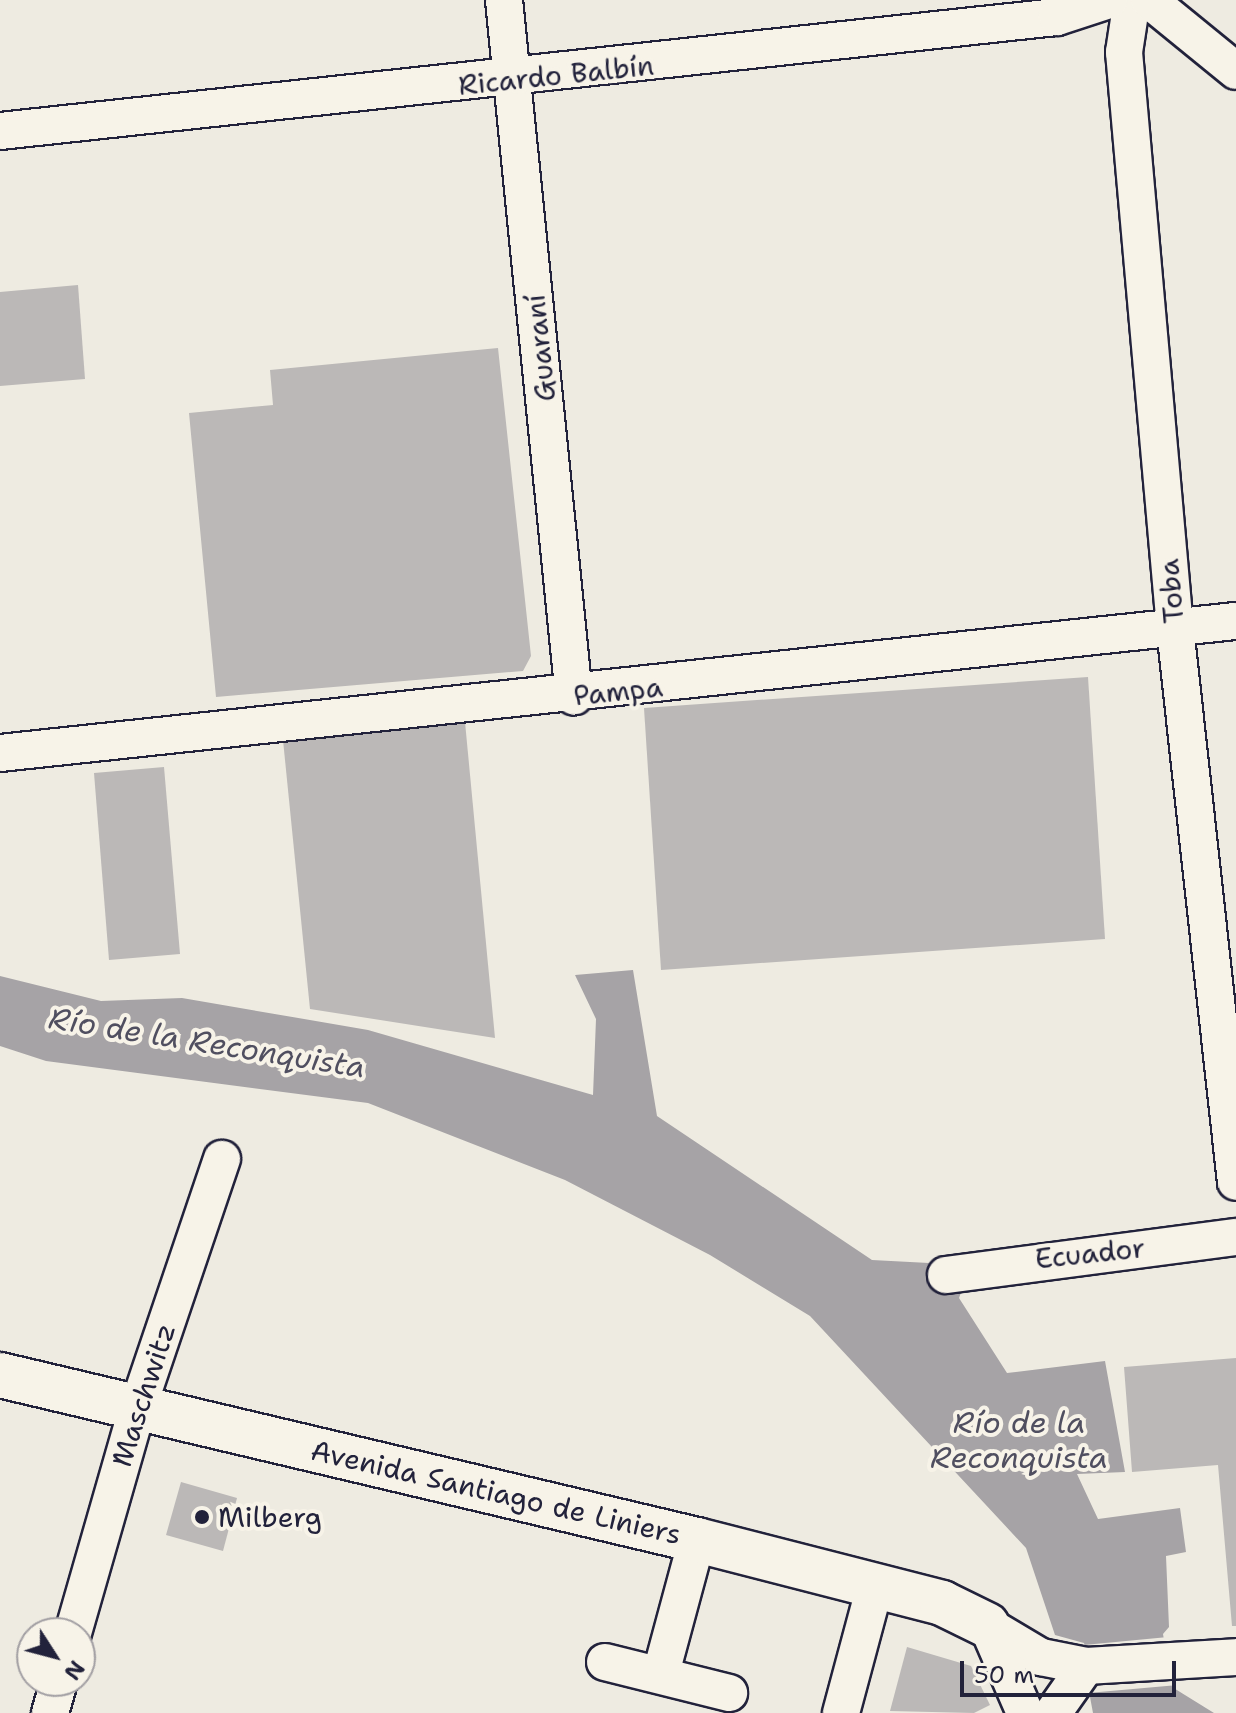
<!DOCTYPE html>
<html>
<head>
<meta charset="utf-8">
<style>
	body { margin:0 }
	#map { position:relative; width:1236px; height:1713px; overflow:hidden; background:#eeebe1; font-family:"Shantell Sans",sans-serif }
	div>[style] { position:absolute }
	.water>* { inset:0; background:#a6a3a6 }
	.pier>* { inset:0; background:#eeebe1 }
	.building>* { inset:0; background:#bbb8b7 }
	.roads { filter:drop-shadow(2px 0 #22223b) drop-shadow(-2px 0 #22223b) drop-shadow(0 2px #22223b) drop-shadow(0 -2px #22223b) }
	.minor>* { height:36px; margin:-18px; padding:0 18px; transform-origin:18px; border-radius:18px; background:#f7f3e8 }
	.major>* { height:44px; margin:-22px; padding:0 22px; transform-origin:22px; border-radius:22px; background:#f7f3e8 }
	.dots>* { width:22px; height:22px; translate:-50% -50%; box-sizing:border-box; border:4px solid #f7f3e8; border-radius:50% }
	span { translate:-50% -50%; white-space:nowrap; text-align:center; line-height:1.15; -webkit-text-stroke:8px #f7f3e8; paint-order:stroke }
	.street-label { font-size:28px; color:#22223b }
	.poi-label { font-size:28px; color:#22223b }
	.left { translate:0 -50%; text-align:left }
	.water-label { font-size:30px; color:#504f60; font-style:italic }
	.north { position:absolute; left:16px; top:1617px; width:80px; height:80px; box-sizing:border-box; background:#f7f3e8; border:2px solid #a29fa3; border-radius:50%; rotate:126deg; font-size:22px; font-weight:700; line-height:32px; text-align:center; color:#22223b }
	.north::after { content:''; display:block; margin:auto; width:28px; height:36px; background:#22223b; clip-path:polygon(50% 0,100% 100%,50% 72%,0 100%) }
	.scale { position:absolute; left:960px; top:1661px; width:216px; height:36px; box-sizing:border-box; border:4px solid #22223b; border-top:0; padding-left:10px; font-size:24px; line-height:28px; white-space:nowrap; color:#22223b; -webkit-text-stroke:6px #f7f3e8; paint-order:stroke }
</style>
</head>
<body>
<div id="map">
	<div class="water">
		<div style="clip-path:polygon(633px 970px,657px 1116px,872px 1260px,929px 1263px,963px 1287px,959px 1298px,1007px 1373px,1105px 1361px,1125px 1472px,1077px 1474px,1098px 1519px,1180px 1508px,1186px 1552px,1166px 1556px,1169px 1627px,1163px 1634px,1172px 1687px,1214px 1713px,1093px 1713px,1090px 1697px,1097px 1685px,1084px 1643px,1055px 1635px,1026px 1548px,810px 1316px,710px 1255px,565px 1180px,368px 1103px,46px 1061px,0 1046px,0 976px,101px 1001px,182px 998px,368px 1030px,593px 1095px,596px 1019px,575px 975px)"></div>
	</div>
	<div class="pier">
		<div style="clip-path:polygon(1168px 1637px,1178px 1685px,1088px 1693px,1084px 1645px)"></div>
	</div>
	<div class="building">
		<div style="clip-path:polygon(78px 285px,85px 379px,0 386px,0 292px)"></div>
		<div style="clip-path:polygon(498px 348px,531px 656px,523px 671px,216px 697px,189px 413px,273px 405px,270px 370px)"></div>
		<div style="clip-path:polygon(1088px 677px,1105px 939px,661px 970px,644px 708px)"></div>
		<div style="clip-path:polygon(387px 721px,465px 722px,495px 1038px,310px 1009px,283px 740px)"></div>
		<div style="clip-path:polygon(164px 767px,180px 954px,109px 960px,94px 773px)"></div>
		<div style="clip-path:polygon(1236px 1358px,1236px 1626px,1232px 1626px,1218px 1465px,1132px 1472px,1124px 1367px)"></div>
		<div style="clip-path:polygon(181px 1482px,237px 1498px,223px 1551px,166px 1535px)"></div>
		<div style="clip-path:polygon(907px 1647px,971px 1666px,990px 1705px,974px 1713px,890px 1711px)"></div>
	</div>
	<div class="roads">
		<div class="minor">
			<div style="left:504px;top:0;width:700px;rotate:84.26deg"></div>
			<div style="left:1132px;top:0;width:53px;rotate:98.7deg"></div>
			<div style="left:1124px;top:52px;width:578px;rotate:84.94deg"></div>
			<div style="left:1175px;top:628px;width:557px;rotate:83.72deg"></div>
			<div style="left:1149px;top:0;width:112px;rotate:39.2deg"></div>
			<div style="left:0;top:131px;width:1063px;rotate:-6.16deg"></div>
			<div style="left:1057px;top:17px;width:55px;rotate:-18.1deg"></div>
			<div style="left:0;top:753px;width:1243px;rotate:-6.1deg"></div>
			<div style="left:946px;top:1275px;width:292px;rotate:-7.5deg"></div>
			<div style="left:987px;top:1625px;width:63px;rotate:30.7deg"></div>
			<div style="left:1041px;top:1657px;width:46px;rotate:11.3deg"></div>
			<div style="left:1086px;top:1666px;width:150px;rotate:-3.4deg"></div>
			<div style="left:987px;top:1625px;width:96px;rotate:66.6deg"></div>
			<div style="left:73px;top:1633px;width:235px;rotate:-74deg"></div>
			<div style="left:138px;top:1407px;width:262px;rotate:-71.3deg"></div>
			<div style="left:605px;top:1662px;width:128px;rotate:14deg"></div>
			<div style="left:661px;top:1673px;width:138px;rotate:-74.9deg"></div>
			<div style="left:50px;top:1713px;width:33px;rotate:-74deg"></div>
			<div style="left:841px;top:1713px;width:131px;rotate:-75deg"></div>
			<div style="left:1053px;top:1713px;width:57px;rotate:-54.9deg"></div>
		</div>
		<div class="major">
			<div style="left:0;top:1375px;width:716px;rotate:13.32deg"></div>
			<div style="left:697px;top:1540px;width:253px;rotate:14.4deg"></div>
			<div style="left:942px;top:1603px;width:50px;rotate:26.1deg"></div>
		</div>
	</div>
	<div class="dots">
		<div style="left:202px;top:1517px;background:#22223b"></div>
	</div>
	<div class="street-label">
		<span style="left:556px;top:75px;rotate:-6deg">Ricardo Balbín</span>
		<span style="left:540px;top:348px;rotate:-96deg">Guaraní</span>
		<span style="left:1171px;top:591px;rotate:-95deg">Toba</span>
		<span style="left:618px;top:691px;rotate:-6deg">Pampa</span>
		<span style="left:1090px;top:1253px;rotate:-6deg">Ecuador</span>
		<span style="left:143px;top:1395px;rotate:-72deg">Maschwitz</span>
		<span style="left:496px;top:1492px;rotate:13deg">Avenida Santiago de Liniers</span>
	</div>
	<div class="poi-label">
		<span class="left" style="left:218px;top:1517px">Milberg</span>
	</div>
	<div class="water-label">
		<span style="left:207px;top:1043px;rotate:9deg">Río de la Reconquista</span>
		<span style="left:1019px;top:1440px">Río de la<br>Reconquista</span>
	</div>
	<div class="north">N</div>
	<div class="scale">50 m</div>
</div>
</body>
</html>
